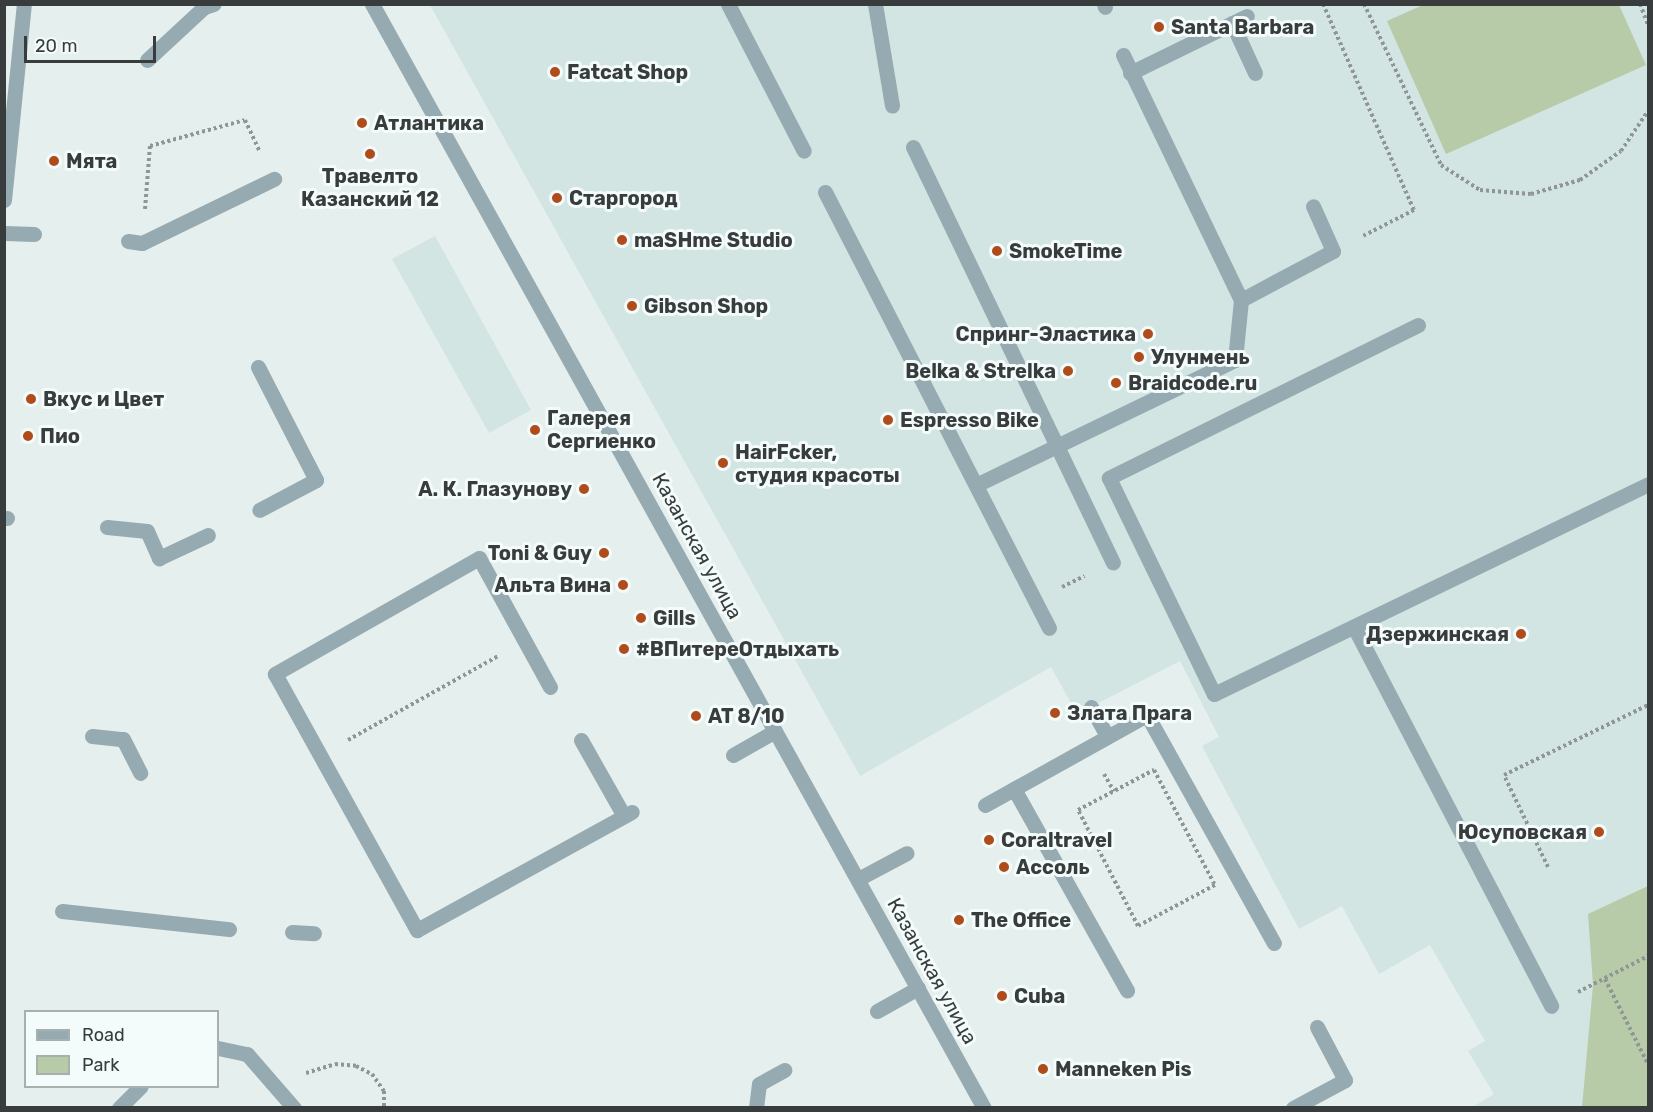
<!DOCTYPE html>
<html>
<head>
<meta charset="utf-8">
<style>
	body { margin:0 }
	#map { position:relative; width:1653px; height:1112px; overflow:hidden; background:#e5efee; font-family:Rubik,sans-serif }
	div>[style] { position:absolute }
	.built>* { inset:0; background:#d2e5e3 }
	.green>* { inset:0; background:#b7cba8 }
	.path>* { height:4px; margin-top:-2px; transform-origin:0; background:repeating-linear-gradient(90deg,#8f9695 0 3px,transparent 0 6px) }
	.service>* { height:15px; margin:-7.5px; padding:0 7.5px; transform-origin:7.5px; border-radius:7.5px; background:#96aab1 }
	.minor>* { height:15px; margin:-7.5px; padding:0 7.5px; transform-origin:7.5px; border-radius:7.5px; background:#96aab1 }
	.tertiary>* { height:15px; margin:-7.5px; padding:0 7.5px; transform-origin:7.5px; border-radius:7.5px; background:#96aab1 }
	.dots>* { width:16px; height:16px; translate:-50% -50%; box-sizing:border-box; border:3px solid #f3fcfb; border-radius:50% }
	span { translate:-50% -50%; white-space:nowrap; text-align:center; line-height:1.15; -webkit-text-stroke:6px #f3fcfb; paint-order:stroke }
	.poi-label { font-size:20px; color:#383c3c; font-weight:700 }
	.left { translate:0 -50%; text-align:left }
	.right { translate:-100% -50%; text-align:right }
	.street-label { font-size:20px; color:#383c3c }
	.frame { position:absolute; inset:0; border:6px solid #383c3c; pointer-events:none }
	.legend { position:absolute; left:24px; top:1010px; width:195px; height:78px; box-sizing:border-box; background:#f3fcfb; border:2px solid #a8afaf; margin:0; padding:8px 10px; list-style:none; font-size:18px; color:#383c3c }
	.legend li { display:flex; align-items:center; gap:12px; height:30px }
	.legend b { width:30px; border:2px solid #a8afaf }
	.scale { position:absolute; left:24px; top:36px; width:132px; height:27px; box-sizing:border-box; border:3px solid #383c3c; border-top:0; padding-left:8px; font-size:18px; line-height:21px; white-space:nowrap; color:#383c3c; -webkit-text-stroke:4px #f3fcfb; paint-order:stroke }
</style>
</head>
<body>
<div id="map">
	<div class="built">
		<div style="clip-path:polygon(430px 5px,1648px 5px,1648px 1107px,1473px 1107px,1494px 1094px,1468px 1051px,1485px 1041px,1430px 945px,1379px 974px,1342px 906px,1299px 929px,1202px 746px,1219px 737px,1180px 661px,1077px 714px,1051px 667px,860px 776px)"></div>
		<div style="clip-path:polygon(435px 236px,531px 410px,489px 433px,392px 259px)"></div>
	</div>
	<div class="green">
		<div style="clip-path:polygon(1423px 5px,1619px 5px,1646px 65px,1446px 154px,1387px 21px)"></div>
		<div style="clip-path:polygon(1648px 886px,1648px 1107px,1582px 1107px,1593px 985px,1588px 914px)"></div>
	</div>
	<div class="path">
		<div style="left:1323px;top:4px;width:225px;rotate:66.2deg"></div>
		<div style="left:1414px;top:210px;width:59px;rotate:153deg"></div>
		<div style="left:1364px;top:4px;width:178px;rotate:64.4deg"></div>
		<div style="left:1441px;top:165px;width:46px;rotate:32.7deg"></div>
		<div style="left:1480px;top:190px;width:51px;rotate:4.5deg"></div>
		<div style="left:1531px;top:194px;width:51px;rotate:-15.9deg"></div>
		<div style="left:1580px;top:180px;width:50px;rotate:-35.3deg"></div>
		<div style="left:1621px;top:151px;width:48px;rotate:-56deg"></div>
		<div style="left:1640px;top:4px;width:22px;rotate:69deg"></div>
		<div style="left:145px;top:209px;width:63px;rotate:-85.5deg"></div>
		<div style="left:150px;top:146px;width:98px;rotate:-15.3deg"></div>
		<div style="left:245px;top:120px;width:35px;rotate:65deg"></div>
		<div style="left:1062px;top:587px;width:25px;rotate:-26deg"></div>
		<div style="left:348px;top:740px;width:172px;rotate:-29.2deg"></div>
		<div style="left:1154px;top:770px;width:130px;rotate:62.1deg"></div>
		<div style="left:1215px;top:885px;width:87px;rotate:152deg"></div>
		<div style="left:1138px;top:926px;width:131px;rotate:-117.3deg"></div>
		<div style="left:1078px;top:810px;width:86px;rotate:-27.8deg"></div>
		<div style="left:1104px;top:774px;width:20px;rotate:60deg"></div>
		<div style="left:1548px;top:867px;width:102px;rotate:-115.6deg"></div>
		<div style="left:1504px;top:775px;width:160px;rotate:-25.9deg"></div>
		<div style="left:1605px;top:979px;width:95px;rotate:63.2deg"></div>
		<div style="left:1578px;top:992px;width:79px;rotate:-27.2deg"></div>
		<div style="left:306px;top:1073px;width:30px;rotate:-17deg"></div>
		<div style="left:335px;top:1064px;width:21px;rotate:5deg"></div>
		<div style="left:356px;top:1066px;width:18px;rotate:27deg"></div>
		<div style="left:372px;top:1074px;width:21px;rotate:55deg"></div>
		<div style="left:384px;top:1091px;width:17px;rotate:90deg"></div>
	</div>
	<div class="service">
		<div style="left:728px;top:4px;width:165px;rotate:62.7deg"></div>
		<div style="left:875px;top:4px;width:103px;rotate:80.5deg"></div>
		<div style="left:1104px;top:4px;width:3px;rotate:72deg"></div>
		<div style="left:1232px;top:23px;width:55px;rotate:65.3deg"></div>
		<div style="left:147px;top:60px;width:78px;rotate:-42.9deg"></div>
		<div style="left:204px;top:7px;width:10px;rotate:-17deg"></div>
		<div style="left:1130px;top:73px;width:130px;rotate:-26deg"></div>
		<div style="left:913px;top:147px;width:461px;rotate:64.3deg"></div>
		<div style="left:825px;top:192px;width:490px;rotate:62.8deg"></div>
		<div style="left:4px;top:233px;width:30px;rotate:2deg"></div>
		<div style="left:128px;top:241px;width:14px;rotate:8deg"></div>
		<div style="left:142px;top:243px;width:147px;rotate:-25.9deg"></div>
		<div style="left:1241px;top:300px;width:104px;rotate:-28deg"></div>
		<div style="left:1333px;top:251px;width:49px;rotate:-114deg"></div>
		<div style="left:1418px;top:325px;width:345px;rotate:153.7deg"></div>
		<div style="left:1109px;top:478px;width:240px;rotate:64.1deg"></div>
		<div style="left:1214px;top:694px;width:482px;rotate:-25.8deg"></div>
		<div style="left:258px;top:367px;width:127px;rotate:62.8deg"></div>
		<div style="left:316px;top:480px;width:64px;rotate:152.2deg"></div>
		<div style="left:976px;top:485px;width:288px;rotate:-25.8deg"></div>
		<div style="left:1235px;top:360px;width:60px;rotate:-84.3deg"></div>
		<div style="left:1241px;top:300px;width:272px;rotate:-115.7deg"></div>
		<div style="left:4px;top:518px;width:3px"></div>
		<div style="left:107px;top:527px;width:40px;rotate:5.7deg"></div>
		<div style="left:147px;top:531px;width:30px;rotate:66deg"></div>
		<div style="left:159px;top:558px;width:54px;rotate:-25.1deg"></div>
		<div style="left:1354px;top:627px;width:427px;rotate:62.5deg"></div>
		<div style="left:550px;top:687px;width:147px;rotate:-118.8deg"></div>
		<div style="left:479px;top:558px;width:235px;rotate:150.4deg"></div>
		<div style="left:275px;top:674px;width:293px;rotate:61deg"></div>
		<div style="left:417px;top:930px;width:245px;rotate:-28.8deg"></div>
		<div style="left:1091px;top:707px;width:33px;rotate:61deg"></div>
		<div style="left:92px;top:736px;width:31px;rotate:6deg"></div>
		<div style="left:123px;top:739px;width:38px;rotate:63deg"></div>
		<div style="left:581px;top:740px;width:87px;rotate:60.5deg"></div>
		<div style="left:733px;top:755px;width:48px;rotate:-29.7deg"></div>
		<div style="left:1014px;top:789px;width:231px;rotate:60.7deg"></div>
		<div style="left:985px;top:805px;width:185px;rotate:-29.1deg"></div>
		<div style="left:1147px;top:715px;width:261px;rotate:60.9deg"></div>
		<div style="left:858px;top:879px;width:55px;rotate:-28deg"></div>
		<div style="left:62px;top:911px;width:168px;rotate:6.2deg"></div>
		<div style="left:292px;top:932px;width:22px;rotate:3deg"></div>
		<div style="left:877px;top:1011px;width:47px;rotate:-29.3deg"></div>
		<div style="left:218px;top:1048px;width:30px;rotate:12deg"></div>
		<div style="left:247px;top:1054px;width:72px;rotate:49deg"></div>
		<div style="left:119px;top:1108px;width:31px;rotate:-45deg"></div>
		<div style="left:756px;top:1108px;width:24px;rotate:-83deg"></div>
		<div style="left:759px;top:1084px;width:29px;rotate:-29deg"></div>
		<div style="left:1293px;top:1108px;width:59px;rotate:-28.3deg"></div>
		<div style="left:1345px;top:1080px;width:60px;rotate:-117.8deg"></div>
	</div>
	<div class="minor">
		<div style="left:4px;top:200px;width:197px;rotate:-84.2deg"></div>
	</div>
	<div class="tertiary">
		<div style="left:372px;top:4px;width:1262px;rotate:61deg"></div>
	</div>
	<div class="dots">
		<div style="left:1159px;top:27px;background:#b04b1b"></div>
		<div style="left:555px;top:72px;background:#b04b1b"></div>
		<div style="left:362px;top:123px;background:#b04b1b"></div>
		<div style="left:370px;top:154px;background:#b04b1b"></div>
		<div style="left:54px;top:161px;background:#b04b1b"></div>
		<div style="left:557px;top:198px;background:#b04b1b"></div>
		<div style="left:622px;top:240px;background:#b04b1b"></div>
		<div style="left:997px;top:251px;background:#b04b1b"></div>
		<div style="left:632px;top:306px;background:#b04b1b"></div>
		<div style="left:1148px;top:334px;background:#b04b1b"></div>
		<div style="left:1139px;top:357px;background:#b04b1b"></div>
		<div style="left:1068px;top:371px;background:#b04b1b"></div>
		<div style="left:1116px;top:383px;background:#b04b1b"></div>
		<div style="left:31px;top:399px;background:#b04b1b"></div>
		<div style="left:888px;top:420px;background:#b04b1b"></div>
		<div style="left:535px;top:430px;background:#b04b1b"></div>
		<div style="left:28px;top:436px;background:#b04b1b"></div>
		<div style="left:723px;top:463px;background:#b04b1b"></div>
		<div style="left:584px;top:489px;background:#b04b1b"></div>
		<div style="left:604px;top:553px;background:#b04b1b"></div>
		<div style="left:623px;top:585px;background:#b04b1b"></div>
		<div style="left:641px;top:618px;background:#b04b1b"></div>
		<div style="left:1521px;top:634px;background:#b04b1b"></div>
		<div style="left:624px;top:649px;background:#b04b1b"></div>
		<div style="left:1055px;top:713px;background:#b04b1b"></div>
		<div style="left:696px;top:716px;background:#b04b1b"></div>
		<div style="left:1599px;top:832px;background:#b04b1b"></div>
		<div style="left:989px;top:840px;background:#b04b1b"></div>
		<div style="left:1004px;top:867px;background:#b04b1b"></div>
		<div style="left:959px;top:920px;background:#b04b1b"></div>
		<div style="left:1002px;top:996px;background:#b04b1b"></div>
		<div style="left:1043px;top:1069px;background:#b04b1b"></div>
	</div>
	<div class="poi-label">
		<span class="left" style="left:1171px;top:27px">Santa Barbara</span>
		<span class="left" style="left:567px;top:72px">Fatcat Shop</span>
		<span class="left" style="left:374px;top:123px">Атлантика</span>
		<span class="left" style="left:66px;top:161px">Мята</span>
		<span style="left:370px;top:188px">Травелто<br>Казанский 12</span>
		<span class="left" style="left:569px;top:198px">Старгород</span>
		<span class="left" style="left:634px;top:240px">maSHme Studio</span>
		<span class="left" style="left:1009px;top:251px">SmokeTime</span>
		<span class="left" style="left:644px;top:306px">Gibson Shop</span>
		<span class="right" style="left:1136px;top:334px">Спринг-Эластика</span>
		<span class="left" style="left:1151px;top:357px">Улунмень</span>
		<span class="right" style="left:1056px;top:371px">Belka &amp; Strelka</span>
		<span class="left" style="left:1128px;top:383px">Braidcode.ru</span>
		<span class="left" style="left:43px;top:399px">Вкус и Цвет</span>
		<span class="left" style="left:547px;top:430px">Галерея<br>Сергиенко</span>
		<span class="left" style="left:900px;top:420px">Espresso Bike</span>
		<span class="left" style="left:40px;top:436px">Пио</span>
		<span class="left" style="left:735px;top:464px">HairFcker,<br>студия красоты</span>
		<span class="right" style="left:572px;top:489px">А. К. Глазунову</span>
		<span class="right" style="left:592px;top:553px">Toni &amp; Guy</span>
		<span class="right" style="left:611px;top:585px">Альта Вина</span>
		<span class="left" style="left:653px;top:618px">Gills</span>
		<span class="right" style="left:1509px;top:634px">Дзержинская</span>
		<span class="left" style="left:636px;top:649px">#ВПитереОтдыхать</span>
		<span class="left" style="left:1067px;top:713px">Злата Прага</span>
		<span class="left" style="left:708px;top:716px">AT 8/10</span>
		<span class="right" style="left:1587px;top:832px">Юсуповская</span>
		<span class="left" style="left:1001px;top:840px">Coraltravel</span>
		<span class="left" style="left:1016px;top:867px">Ассоль</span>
		<span class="left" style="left:971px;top:920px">The Office</span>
		<span class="left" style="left:1014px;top:996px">Cuba</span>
		<span class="left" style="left:1055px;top:1069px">Manneken Pis</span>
	</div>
	<div class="street-label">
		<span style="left:697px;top:546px;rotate:61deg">Казанская улица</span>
		<span style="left:932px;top:971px;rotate:61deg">Казанская улица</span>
	</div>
	<div class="frame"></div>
	<ul class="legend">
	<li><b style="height:8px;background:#96aab1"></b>Road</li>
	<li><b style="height:16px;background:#b7cba8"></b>Park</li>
	</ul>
	<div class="scale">20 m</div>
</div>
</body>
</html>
